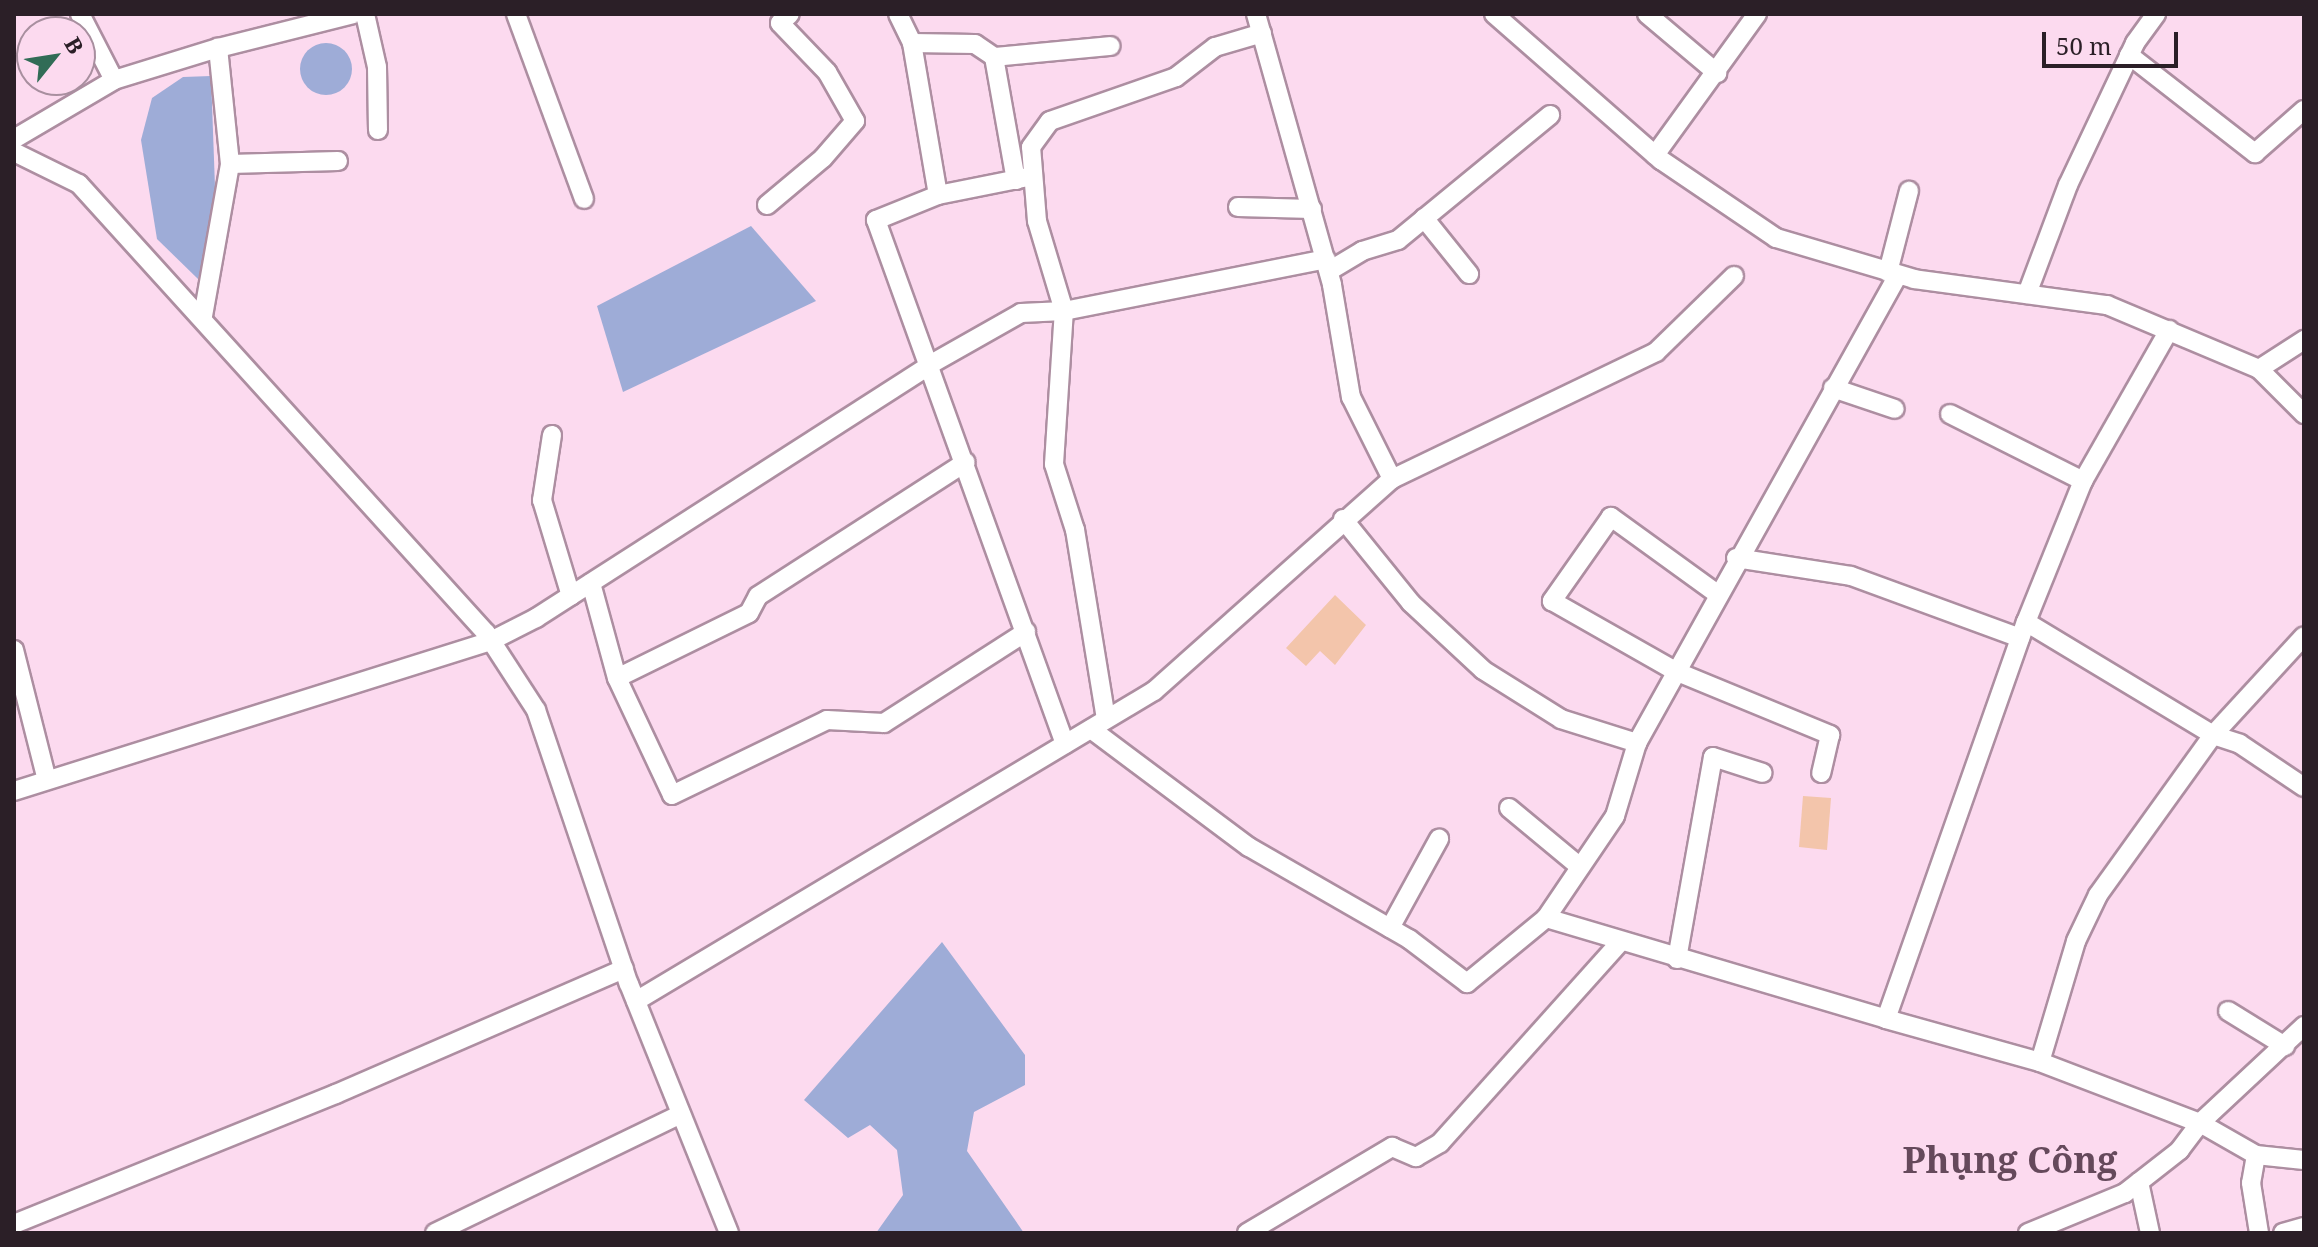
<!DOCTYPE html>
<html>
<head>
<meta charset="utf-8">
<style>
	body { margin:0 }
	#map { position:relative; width:2318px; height:1247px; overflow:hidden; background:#fcdaef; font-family:"Noto Serif",serif }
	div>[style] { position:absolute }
	.green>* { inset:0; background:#f3c5ab }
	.water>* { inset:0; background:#9eacd7 }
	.round { border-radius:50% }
	.roads { filter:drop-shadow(2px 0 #ad8ea1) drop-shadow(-2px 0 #ad8ea1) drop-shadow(0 2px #ad8ea1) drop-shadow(0 -2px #ad8ea1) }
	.minor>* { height:18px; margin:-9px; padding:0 9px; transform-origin:9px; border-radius:9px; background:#fff }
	span { translate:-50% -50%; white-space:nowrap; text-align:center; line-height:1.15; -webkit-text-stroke:7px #fcdaef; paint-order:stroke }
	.district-label { font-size:36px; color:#65495b; font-weight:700 }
	.frame { position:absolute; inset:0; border:16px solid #2b1f27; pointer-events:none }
	.north { position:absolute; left:16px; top:16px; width:80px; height:80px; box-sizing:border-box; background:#fcdaef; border:2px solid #a88f9f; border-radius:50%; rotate:60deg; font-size:22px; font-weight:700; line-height:32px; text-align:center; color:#2b1f27 }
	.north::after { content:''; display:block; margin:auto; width:28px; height:36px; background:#316c56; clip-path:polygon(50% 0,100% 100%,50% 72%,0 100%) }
	.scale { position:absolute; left:2042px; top:32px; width:136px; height:36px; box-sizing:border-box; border:4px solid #2b1f27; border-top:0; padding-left:10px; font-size:24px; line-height:28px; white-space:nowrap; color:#2b1f27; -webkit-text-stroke:6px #fcdaef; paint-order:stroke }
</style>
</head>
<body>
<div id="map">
	<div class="green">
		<div style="clip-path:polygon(1335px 595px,1366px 625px,1335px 665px,1320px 651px,1306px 666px,1286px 648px)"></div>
		<div style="clip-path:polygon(1803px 796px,1831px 798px,1827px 850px,1799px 847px)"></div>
	</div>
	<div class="water">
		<div class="round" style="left:300px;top:43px;width:52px;height:52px"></div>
		<div style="clip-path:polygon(211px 76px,215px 187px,211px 233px,198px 279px,157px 239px,141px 140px,152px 98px,183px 77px)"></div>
		<div style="clip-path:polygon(751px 226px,816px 301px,623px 392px,597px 306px)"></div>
		<div style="clip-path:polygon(942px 942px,1025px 1055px,1025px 1085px,974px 1112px,967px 1151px,1024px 1233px,876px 1233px,903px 1195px,897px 1150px,870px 1125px,848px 1138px,804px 1100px)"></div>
	</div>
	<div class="roads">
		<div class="minor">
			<div style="left:80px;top:14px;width:74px;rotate:62.7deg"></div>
			<div style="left:365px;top:14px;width:54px;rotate:77.2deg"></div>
			<div style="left:377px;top:67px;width:63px;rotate:89.1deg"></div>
			<div style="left:516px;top:14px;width:197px;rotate:69.8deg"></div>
			<div style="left:898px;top:14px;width:32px;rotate:64deg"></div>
			<div style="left:912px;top:43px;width:154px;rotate:80.3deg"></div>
			<div style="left:1256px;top:14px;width:281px;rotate:74.3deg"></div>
			<div style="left:1332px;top:285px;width:114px;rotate:80.4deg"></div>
			<div style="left:1351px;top:397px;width:92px;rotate:63.4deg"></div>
			<div style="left:1494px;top:14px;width:222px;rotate:41.2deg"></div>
			<div style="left:1661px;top:160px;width:139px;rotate:34.1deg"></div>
			<div style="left:1776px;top:238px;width:144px;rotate:16.5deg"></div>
			<div style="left:1914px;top:279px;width:195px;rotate:7.7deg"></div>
			<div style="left:2107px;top:305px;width:165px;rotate:22.8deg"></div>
			<div style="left:2259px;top:369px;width:64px;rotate:45deg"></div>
			<div style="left:1647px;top:14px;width:92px;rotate:40.1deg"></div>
			<div style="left:912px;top:43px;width:63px;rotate:0.9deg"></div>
			<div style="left:975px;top:44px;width:23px;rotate:34deg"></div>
			<div style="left:994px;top:57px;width:117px;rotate:-5.4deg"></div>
			<div style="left:2129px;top:55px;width:160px;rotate:37.9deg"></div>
			<div style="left:2255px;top:153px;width:65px;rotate:-41.3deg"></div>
			<div style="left:994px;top:57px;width:125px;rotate:79.9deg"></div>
			<div style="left:14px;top:139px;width:116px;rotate:-30.5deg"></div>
			<div style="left:114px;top:80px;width:109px;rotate:-17.1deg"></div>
			<div style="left:14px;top:152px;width:72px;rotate:26.2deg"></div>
			<div style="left:79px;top:184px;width:606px;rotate:47.81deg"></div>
			<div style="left:486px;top:633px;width:92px;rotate:57deg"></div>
			<div style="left:536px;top:710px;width:289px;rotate:71.3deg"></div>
			<div style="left:629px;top:984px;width:268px;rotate:68.1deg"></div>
			<div style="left:1655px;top:155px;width:174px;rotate:-54.1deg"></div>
			<div style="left:230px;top:164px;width:108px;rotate:-1.6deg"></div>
			<div style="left:1033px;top:176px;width:97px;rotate:168.7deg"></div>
			<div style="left:938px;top:195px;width:67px;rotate:158deg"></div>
			<div style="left:876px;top:220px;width:557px;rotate:70.17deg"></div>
			<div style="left:767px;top:205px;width:73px;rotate:-40deg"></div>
			<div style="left:823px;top:158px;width:49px;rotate:-49.1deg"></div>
			<div style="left:855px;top:121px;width:56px;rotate:-119.7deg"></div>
			<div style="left:827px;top:72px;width:68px;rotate:-133.8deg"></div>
			<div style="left:780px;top:23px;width:13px;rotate:-42deg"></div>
			<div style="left:1238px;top:207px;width:74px;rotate:1.5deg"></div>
			<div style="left:1424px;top:218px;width:72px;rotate:51.2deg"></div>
			<div style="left:1329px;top:271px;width:39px;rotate:-31deg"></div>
			<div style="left:1362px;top:251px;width:38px;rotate:-17deg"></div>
			<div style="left:1398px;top:240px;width:197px;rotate:-39.4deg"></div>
			<div style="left:1888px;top:272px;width:84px;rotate:-75.5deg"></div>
			<div style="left:2027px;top:294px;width:116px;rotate:-69.4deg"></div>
			<div style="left:2068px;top:185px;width:157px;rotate:-64.7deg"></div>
			<div style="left:2135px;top:43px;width:36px;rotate:-54deg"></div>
			<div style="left:203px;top:316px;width:154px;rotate:-79.9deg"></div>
			<div style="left:230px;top:164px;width:117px;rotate:-95.9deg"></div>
			<div style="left:218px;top:48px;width:139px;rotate:-14.1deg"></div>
			<div style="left:2259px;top:369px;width:54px;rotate:-32.8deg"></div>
			<div style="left:1833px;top:388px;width:65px;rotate:18.7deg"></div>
			<div style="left:1950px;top:414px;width:149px;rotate:26.7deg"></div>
			<div style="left:552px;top:435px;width:66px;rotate:98.7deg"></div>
			<div style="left:542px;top:500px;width:100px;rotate:73.2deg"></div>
			<div style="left:1343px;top:519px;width:108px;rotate:51deg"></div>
			<div style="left:1411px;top:603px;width:98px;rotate:42.9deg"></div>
			<div style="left:1483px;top:670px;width:92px;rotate:32.1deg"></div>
			<div style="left:1561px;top:719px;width:80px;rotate:17.5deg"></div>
			<div style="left:1637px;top:743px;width:536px;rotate:-60.85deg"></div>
			<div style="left:1736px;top:558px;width:116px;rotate:8.9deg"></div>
			<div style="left:1851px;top:576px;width:180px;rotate:20.1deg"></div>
			<div style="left:591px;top:583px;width:98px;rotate:74.7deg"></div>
			<div style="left:617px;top:678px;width:129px;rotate:64.8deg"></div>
			<div style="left:672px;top:795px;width:172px;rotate:-25.8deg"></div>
			<div style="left:827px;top:720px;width:57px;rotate:3deg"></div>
			<div style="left:884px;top:723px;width:169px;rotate:-32.7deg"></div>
			<div style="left:1716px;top:593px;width:130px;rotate:-144.1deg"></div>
			<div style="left:1611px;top:517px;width:103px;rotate:125.1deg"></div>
			<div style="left:1552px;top:601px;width:142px;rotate:29.6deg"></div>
			<div style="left:1675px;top:671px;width:168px;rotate:22.4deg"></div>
			<div style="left:1830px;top:735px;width:39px;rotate:103deg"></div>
			<div style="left:2026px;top:622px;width:152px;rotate:-68deg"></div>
			<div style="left:2083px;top:481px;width:174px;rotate:-60.3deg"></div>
			<div style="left:14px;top:650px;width:134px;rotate:75.8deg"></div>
			<div style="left:617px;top:678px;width:147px;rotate:-26.2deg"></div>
			<div style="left:749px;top:613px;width:19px;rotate:-62deg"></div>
			<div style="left:758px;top:596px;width:247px;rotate:-32.8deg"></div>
			<div style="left:1106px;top:719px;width:192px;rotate:-99.3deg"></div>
			<div style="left:1075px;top:530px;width:69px;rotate:-107.7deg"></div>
			<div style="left:1054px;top:464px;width:153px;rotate:-86.3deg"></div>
			<div style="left:1064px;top:311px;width:94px;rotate:-106.7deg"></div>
			<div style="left:1037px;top:221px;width:74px;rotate:-94.6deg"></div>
			<div style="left:1031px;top:147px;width:32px;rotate:-54deg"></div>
			<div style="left:1050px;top:121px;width:133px;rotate:-19.2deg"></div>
			<div style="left:1176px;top:77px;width:49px;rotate:-37.6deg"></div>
			<div style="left:1215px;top:47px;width:49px;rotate:-16.6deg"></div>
			<div style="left:1091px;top:729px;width:197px;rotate:36.8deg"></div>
			<div style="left:1249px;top:847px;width:185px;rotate:29.9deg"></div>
			<div style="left:1409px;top:939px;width:73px;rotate:37.2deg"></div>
			<div style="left:1467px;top:983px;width:102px;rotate:-39.4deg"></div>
			<div style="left:1546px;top:918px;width:123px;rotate:-55.9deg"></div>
			<div style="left:1615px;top:816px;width:76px;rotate:-73.2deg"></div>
			<div style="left:14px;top:791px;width:500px;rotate:-17.46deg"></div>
			<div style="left:491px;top:641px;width:51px;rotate:-27.1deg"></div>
			<div style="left:536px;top:618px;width:470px;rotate:-32.7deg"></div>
			<div style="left:931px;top:364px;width:103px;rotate:-29.5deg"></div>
			<div style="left:1021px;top:313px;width:43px;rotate:-2.7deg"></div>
			<div style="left:1064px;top:311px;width:267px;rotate:-11.2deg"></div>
			<div style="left:1509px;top:808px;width:92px;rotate:39.7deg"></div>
			<div style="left:1546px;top:918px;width:355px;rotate:16.5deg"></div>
			<div style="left:1886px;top:1019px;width:421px;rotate:-70.6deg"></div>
			<div style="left:2026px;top:622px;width:218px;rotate:31.1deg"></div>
			<div style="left:2213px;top:735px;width:28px;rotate:18deg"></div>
			<div style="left:2240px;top:744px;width:77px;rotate:33.9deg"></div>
			<div style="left:1390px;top:928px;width:102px;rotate:-61.2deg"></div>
			<div style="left:1677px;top:959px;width:205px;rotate:-79.9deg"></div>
			<div style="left:1713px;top:757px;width:52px;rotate:17.7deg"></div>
			<div style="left:636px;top:1001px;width:604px;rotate:-30.9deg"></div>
			<div style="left:1154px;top:691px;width:319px;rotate:-41.7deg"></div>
			<div style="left:1392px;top:479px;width:293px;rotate:-25.7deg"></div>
			<div style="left:1656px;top:352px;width:109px;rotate:-44.3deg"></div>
			<div style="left:2228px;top:1011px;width:67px;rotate:31.6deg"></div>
			<div style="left:1886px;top:1019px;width:160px;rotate:15.6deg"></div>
			<div style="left:2040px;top:1062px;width:171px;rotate:20.9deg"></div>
			<div style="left:2200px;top:1123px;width:34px;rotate:127deg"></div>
			<div style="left:2180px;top:1150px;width:70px;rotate:142deg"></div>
			<div style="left:2125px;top:1193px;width:105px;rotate:157.6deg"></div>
			<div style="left:2304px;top:1026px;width:142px;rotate:137deg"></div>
			<div style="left:2200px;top:1123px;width:64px;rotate:29.7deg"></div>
			<div style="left:2256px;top:1155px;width:48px;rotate:5.9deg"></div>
			<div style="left:2040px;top:1062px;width:126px;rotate:-73.4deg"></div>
			<div style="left:2076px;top:941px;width:51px;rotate:-64.4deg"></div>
			<div style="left:2098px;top:895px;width:197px;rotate:-54.3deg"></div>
			<div style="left:2213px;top:735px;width:134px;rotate:-47.4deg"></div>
			<div style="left:2256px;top:1155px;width:28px;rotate:100deg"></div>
			<div style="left:2251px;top:1183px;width:51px;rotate:80.9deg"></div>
			<div style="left:2139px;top:1182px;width:52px;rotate:77.8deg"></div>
			<div style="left:14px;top:1224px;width:347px;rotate:-22deg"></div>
			<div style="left:336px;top:1094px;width:314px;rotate:-23.5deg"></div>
			<div style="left:435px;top:1233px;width:273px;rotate:-25.8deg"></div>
			<div style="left:1247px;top:1233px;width:169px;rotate:-30.7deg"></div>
			<div style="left:1392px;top:1147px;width:26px;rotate:23deg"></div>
			<div style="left:1416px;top:1157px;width:28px;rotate:-30deg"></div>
			<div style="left:1440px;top:1143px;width:271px;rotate:-48.1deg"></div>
			<div style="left:2283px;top:1233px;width:22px;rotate:-16deg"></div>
		</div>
	</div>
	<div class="district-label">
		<span style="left:2010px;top:1160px">Phụng Công</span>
	</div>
	<div class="frame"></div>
	<div class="north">B</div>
	<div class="scale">50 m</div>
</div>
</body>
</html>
